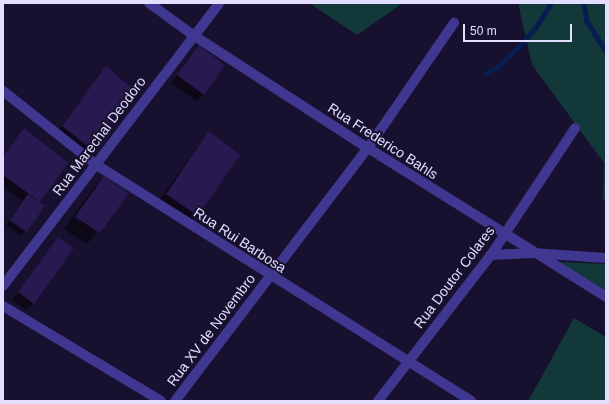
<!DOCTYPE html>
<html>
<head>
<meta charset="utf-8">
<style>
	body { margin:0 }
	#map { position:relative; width:609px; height:404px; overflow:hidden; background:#17102e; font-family:Arial,sans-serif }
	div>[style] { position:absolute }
	.green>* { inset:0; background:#123839 }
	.shadow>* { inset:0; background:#0007 }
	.stream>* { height:4.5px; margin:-2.25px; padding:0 2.25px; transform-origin:2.25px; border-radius:2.25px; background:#071d50 }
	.building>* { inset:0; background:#281a51 }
	.minor>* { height:10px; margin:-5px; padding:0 5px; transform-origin:5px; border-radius:5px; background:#403791 }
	span { translate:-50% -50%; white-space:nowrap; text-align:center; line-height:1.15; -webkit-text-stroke:4px #17102e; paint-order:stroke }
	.street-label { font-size:14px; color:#e3ddff }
	.frame { position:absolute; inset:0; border:4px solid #e3ddff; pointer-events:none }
	.scale { position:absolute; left:463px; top:24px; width:109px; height:18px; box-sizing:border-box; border:2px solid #e3ddff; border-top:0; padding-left:5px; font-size:12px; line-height:14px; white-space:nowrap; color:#e3ddff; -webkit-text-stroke:3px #17102e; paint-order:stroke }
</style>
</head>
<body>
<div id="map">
	<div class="green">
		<div style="clip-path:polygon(309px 3px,403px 3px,357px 35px)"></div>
		<div style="clip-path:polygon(518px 3px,606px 3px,606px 200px,603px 199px,604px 163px,532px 65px)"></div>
		<div style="clip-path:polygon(559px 262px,606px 264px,606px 296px)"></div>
		<div style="clip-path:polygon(574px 318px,606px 337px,606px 401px,528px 401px)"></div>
	</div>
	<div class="shadow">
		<div style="clip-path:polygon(199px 46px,204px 94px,197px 101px,171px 83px)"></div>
		<div style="clip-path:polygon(106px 67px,89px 147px,85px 152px,58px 131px)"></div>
		<div style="clip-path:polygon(24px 129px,39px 201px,26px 231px,10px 219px,23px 201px,3px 187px,3px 155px)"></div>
		<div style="clip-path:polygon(209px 132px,197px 215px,188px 224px,157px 203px)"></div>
		<div style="clip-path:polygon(104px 177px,127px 193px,87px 244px,64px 229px,93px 189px)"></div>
		<div style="clip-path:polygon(9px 220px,25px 232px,21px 236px,6px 225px)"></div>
		<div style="clip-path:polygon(58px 238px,33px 303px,26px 310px,12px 300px)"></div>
	</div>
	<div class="stream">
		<div style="left:584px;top:3px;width:18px;rotate:81deg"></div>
		<div style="left:587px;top:21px;width:36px;rotate:58deg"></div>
		<div style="left:485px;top:73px;width:14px;rotate:-25deg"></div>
		<div style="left:498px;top:67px;width:35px;rotate:-45deg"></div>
		<div style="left:523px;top:42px;width:20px;rotate:-49deg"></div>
		<div style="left:536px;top:27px;width:28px;rotate:-58deg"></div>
	</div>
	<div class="building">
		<div style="clip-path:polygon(199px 45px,225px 65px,204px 95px,177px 75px)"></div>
		<div style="clip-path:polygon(106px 66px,134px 90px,90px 148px,62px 126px)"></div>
		<div style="clip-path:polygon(24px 128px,68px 163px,40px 202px,3px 175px,3px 156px)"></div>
		<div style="clip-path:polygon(209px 131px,240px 155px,198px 216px,166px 194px)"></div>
		<div style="clip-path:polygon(104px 176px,129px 193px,100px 233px,75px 217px)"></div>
		<div style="clip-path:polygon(28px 194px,45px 206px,27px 232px,10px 220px)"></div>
		<div style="clip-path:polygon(58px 237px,74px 248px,34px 304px,18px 292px)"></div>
	</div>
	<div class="minor">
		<div style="left:149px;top:3px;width:54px;rotate:36deg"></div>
		<div style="left:193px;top:35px;width:208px;rotate:32.9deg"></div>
		<div style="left:368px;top:148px;width:281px;rotate:32deg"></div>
		<div style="left:3px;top:91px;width:117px;rotate:38.4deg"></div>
		<div style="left:95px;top:164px;width:444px;rotate:32.2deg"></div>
		<div style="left:491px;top:255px;width:41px;rotate:-2.8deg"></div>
		<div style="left:532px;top:253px;width:74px;rotate:3.9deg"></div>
		<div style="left:3px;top:286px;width:356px;rotate:-52.6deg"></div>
		<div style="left:3px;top:306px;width:184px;rotate:31deg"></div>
		<div style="left:175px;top:401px;width:318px;rotate:-52.7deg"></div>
		<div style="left:368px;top:148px;width:152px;rotate:-55.5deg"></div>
		<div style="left:378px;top:401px;width:185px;rotate:-52.3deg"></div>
		<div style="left:491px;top:255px;width:152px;rotate:-56.5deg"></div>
	</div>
	<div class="street-label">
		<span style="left:99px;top:136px;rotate:-53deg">Rua Marechal Deodoro</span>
		<span style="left:383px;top:141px;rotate:33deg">Rua Frederico Bahls</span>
		<span style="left:240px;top:240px;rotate:33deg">Rua Rui Barbosa</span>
		<span style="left:454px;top:277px;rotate:-53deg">Rua Doutor Colares</span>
		<span style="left:211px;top:330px;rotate:-53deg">Rua XV de Novembro</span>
	</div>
	<div class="frame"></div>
	<div class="scale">50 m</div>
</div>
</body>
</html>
